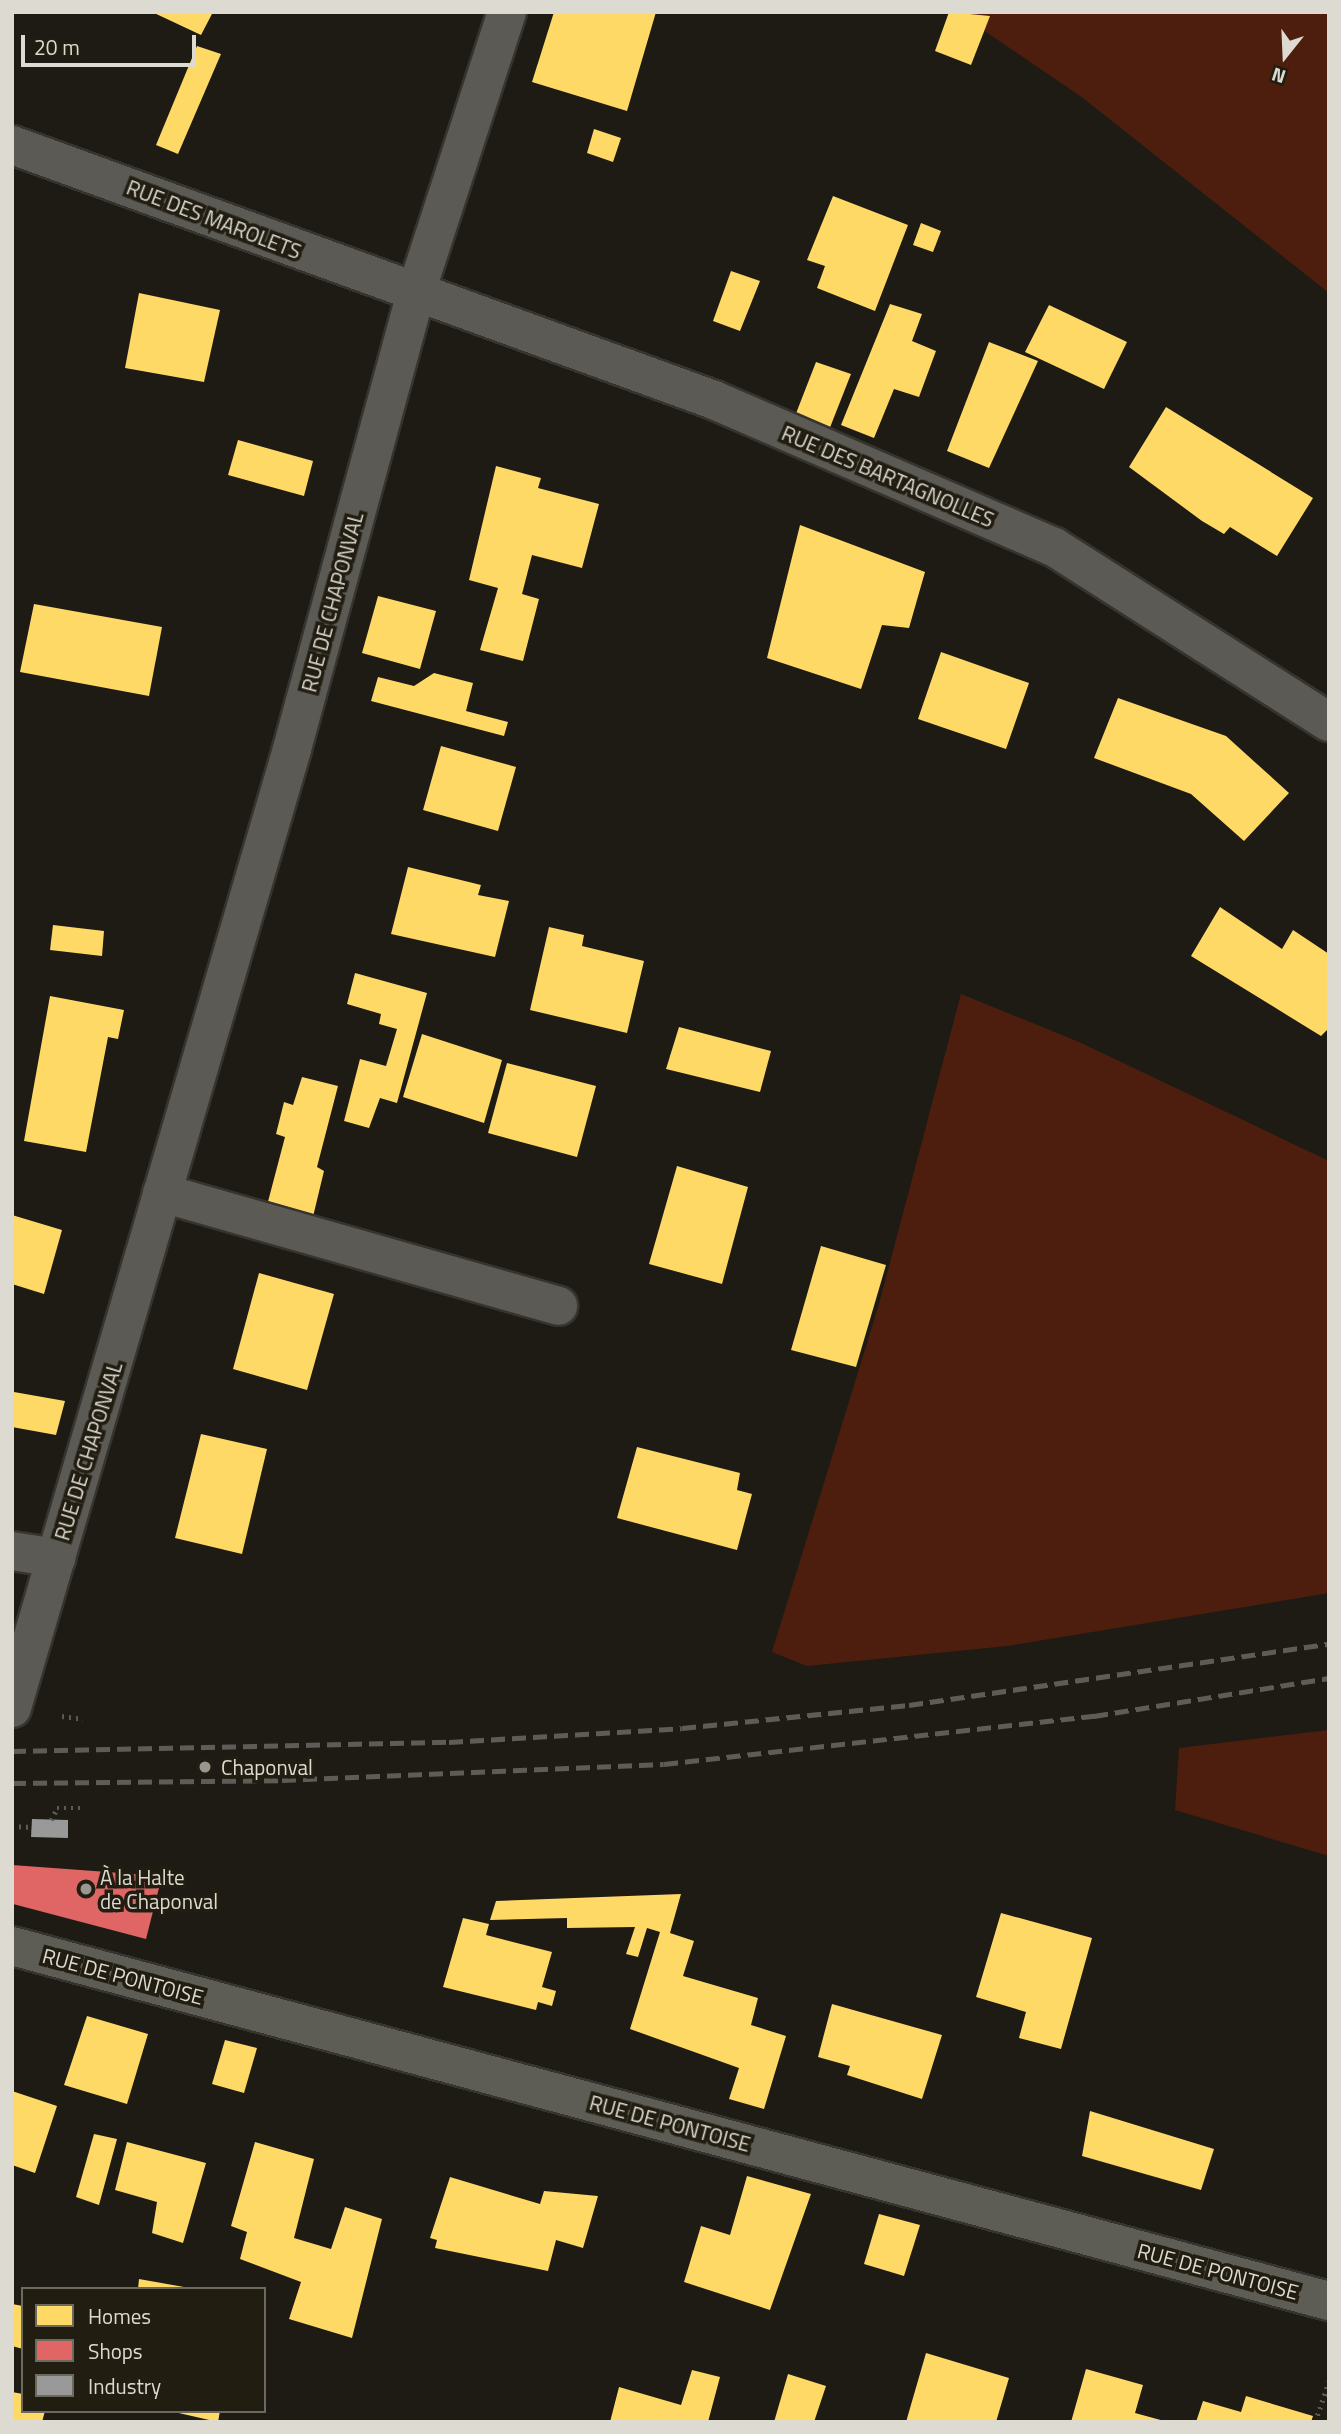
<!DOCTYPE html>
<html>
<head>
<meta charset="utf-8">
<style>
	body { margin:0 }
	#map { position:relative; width:1341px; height:2434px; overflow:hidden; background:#1e1b14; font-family:"Titillium Web",sans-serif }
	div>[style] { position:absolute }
	.green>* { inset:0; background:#4d1e0e }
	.homes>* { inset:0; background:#ffd966 }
	.shops>* { inset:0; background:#e06666 }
	.industry>* { inset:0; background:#999 }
	.path>* { height:4.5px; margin-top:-2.25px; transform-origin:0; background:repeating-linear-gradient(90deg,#5a5955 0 2px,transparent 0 7px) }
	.roads { filter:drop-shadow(2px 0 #36342f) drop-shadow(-2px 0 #36342f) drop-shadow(0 2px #36342f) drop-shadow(0 -2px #36342f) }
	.minor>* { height:38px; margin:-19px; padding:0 19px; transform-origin:19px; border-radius:19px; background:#5c5a55 }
	.secondary>* { height:38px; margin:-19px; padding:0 19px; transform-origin:19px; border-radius:19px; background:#5e5d55 }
	.rail>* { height:5px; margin-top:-2.5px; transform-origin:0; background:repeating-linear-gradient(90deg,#5f5c58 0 14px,transparent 0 21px) }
	.dots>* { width:19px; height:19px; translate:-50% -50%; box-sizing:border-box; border:4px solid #211d11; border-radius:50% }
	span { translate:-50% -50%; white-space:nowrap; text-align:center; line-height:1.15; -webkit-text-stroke:7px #211d11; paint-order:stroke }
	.street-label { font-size:21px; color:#dddad2 }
	.poi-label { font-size:21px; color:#dddad2 }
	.left { translate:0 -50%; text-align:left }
	.frame { position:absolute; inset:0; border:14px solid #dddad2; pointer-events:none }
	.legend { position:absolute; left:21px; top:2287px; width:245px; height:126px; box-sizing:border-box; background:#211d11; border:2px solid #6c695e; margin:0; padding:9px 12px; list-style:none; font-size:21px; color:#dddad2 }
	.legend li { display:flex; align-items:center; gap:14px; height:35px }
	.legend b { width:35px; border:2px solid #6c695e }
	.north { position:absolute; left:1250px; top:21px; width:70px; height:70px; -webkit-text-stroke:5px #211d11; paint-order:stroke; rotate:198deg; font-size:19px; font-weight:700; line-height:28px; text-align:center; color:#dddad2 }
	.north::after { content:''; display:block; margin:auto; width:24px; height:32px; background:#dddad2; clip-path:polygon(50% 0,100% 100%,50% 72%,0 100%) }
	.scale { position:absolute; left:21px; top:35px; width:175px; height:32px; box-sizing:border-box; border:4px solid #dddad2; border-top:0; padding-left:9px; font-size:21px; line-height:24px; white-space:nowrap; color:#dddad2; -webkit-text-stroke:5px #211d11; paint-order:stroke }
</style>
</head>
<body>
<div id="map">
	<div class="green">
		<div style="clip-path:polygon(957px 12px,1329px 12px,1329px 293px,1083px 98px)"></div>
		<div style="clip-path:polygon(961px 994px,1079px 1042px,1329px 1161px,1329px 1593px,1007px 1646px,807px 1666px,772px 1652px,879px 1304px)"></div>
		<div style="clip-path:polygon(1329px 1730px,1329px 1856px,1175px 1810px,1179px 1748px)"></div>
	</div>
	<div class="homes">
		<div style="clip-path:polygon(152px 12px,213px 12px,201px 35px)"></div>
		<div style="clip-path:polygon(554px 12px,656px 12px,627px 111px,532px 82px)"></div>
		<div style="clip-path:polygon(949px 12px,990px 16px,971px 65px,935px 51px)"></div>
		<div style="clip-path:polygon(197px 46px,221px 54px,178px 154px,156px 145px)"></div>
		<div style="clip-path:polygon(594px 129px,621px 138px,613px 162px,587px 153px)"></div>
		<div style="clip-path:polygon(833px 196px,908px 225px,875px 311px,817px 288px,825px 266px,807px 260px)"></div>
		<div style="clip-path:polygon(921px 223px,941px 231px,933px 252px,913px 245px)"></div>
		<div style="clip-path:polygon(731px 271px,760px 281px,740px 331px,713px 321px)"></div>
		<div style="clip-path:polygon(139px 293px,220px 310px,204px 382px,125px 368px)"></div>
		<div style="clip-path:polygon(890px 304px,922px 314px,912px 341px,936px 351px,919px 397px,894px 389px,874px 438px,841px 425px)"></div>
		<div style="clip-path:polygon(1049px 305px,1127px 342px,1104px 389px,1025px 352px)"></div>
		<div style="clip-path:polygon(989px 342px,1038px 361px,989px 468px,947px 451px)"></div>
		<div style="clip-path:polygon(816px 362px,851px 374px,829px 430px,795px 416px)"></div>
		<div style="clip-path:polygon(1166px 407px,1313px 498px,1277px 556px,1230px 527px,1224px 534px,1202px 521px,1129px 467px)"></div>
		<div style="clip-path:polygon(238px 440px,313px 461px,304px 496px,228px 475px)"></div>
		<div style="clip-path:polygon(496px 466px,541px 478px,538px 488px,599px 504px,582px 568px,532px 555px,522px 594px,539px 599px,523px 661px,480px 650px,498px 588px,469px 580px)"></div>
		<div style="clip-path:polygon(800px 525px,925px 572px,909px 628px,882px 625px,861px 689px,767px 658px)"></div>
		<div style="clip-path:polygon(378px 596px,436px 611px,420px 669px,362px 653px)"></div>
		<div style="clip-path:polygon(34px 604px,162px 627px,149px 696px,20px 672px)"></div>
		<div style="clip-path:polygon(941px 652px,1029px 683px,1006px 749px,918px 719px)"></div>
		<div style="clip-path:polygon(434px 673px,473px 683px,466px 711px,508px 722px,504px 736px,371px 701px,378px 677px,414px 686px)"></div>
		<div style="clip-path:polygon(1118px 698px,1226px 736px,1289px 793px,1244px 841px,1191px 794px,1094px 758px)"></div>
		<div style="clip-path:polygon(441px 746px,516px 767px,498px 831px,423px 810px)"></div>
		<div style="clip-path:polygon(408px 867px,481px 885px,478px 895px,509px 901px,495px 957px,391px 934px)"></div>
		<div style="clip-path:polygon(1220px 907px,1282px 949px,1293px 930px,1329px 954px,1329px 1028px,1321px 1036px,1191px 956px)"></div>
		<div style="clip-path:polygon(53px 925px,104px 931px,102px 956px,50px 950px)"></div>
		<div style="clip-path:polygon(549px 927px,584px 935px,582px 946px,644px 961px,627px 1033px,530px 1010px)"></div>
		<div style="clip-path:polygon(355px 973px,427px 993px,397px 1103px,380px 1098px,369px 1128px,344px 1121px,360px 1059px,386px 1066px,397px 1029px,379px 1024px,381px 1014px,347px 1004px)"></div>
		<div style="clip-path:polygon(50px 996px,124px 1010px,118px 1039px,108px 1037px,86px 1152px,24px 1141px)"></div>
		<div style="clip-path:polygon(679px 1027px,771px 1051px,760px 1092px,666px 1069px)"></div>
		<div style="clip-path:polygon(422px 1034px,502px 1060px,484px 1123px,403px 1097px)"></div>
		<div style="clip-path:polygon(507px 1063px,596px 1086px,577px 1157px,488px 1133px)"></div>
		<div style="clip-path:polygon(302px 1077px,338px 1086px,317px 1167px,324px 1171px,311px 1225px,265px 1213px,285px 1137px,276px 1134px,284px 1102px,293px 1105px)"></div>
		<div style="clip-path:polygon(677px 1166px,748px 1187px,722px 1284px,649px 1264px)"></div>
		<div style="clip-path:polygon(12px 1215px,62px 1230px,44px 1294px,12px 1284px)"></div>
		<div style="clip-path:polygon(821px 1246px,886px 1265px,856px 1367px,791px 1350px)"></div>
		<div style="clip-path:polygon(259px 1273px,334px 1294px,307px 1390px,233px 1369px)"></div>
		<div style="clip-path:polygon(14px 1392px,65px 1401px,56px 1435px,12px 1427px)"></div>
		<div style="clip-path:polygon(201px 1434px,267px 1449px,242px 1554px,175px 1538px)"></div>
		<div style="clip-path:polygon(637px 1447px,740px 1473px,737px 1490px,752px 1494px,737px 1550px,617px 1518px)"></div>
		<div style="clip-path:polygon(681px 1894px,670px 1933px,694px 1941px,683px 1976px,758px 1998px,751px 2025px,786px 2036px,764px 2109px,729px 2099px,739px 2068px,630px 2029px,660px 1932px,647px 1928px,638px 1957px,626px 1954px,635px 1927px,567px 1928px,567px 1918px,490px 1920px,496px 1901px)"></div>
		<div style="clip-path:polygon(1001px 1913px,1092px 1938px,1061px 2049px,1019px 2038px,1026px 2012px,976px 1997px)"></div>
		<div style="clip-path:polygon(463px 1918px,489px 1924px,486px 1935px,552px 1952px,542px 1987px,556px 1991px,552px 2006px,538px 2002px,536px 2010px,443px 1987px)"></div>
		<div style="clip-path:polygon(832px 2004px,942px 2035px,922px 2099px,847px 2075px,850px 2066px,818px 2057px)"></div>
		<div style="clip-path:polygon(87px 2016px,148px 2034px,127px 2104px,64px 2085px)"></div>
		<div style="clip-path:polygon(225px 2040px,257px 2048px,244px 2093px,212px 2084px)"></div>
		<div style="clip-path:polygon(12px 2091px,57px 2106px,35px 2173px,12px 2165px)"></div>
		<div style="clip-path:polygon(1090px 2111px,1214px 2149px,1201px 2190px,1082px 2156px)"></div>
		<div style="clip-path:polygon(94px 2134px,117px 2139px,99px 2205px,76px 2197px)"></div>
		<div style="clip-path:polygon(127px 2142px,206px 2163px,183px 2243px,152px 2233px,157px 2202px,115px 2190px)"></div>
		<div style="clip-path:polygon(255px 2142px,314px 2159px,294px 2238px,331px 2249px,345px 2207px,382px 2219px,352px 2338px,289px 2319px,301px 2282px,240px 2259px,247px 2232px,231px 2226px)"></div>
		<div style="clip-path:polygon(747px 2176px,811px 2194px,770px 2310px,684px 2282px,701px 2226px,730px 2235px)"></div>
		<div style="clip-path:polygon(450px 2177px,540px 2204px,544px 2191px,598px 2196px,583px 2248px,556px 2240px,548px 2271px,435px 2248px,437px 2240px,430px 2238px)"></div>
		<div style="clip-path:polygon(879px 2214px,920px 2225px,904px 2276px,864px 2264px)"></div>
		<div style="clip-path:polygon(139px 2279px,184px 2287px,183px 2289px,138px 2289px)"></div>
		<div style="clip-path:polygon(12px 2304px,23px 2306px,23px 2349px,12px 2346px)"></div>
		<div style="clip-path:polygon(926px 2353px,1009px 2378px,996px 2422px,906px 2422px)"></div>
		<div style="clip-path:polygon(1086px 2369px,1143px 2385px,1135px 2413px,1168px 2422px,1071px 2422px)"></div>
		<div style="clip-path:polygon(692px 2370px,720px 2377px,708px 2422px,610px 2422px,619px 2387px,681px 2405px)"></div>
		<div style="clip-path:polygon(788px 2374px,826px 2386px,814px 2422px,774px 2422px)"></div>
		<div style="clip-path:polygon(12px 2392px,23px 2394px,23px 2411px,45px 2411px,42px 2422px,12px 2422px)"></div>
		<div style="clip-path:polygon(1246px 2396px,1313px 2416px,1311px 2422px,1196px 2422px,1203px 2401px,1241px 2412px)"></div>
		<div style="clip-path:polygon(170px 2411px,220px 2411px,218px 2422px)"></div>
	</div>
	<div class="shops">
		<div style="clip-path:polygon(12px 1865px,162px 1876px,146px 1939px,13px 1904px)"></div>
	</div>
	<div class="industry">
		<div style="clip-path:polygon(32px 1819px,68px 1820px,68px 1838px,31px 1837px)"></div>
	</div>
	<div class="path">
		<div style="left:62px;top:1716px;width:21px;rotate:8deg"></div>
		<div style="left:51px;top:1820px;width:13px;rotate:-63deg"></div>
		<div style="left:57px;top:1808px;width:24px"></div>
		<div style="left:12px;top:1826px;width:20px;rotate:3deg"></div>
		<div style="left:1315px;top:2422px;width:43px;rotate:-71.1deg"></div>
	</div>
	<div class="roads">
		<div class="minor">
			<div style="left:12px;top:145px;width:747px;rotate:19.96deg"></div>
			<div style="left:714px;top:400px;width:370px;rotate:23.4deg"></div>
			<div style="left:1054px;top:547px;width:326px;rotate:32.5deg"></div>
			<div style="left:162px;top:1193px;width:412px;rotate:15.9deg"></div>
			<div style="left:12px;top:1551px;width:45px;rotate:9deg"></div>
			<div style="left:12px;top:1708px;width:999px;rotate:-73.72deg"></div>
			<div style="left:292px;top:749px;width:470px;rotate:-74.8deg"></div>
			<div style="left:415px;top:295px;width:298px;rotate:-72deg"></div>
		</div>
		<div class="secondary">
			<div style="left:12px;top:1946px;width:1364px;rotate:15.09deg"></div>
		</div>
	</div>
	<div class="rail">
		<div style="left:12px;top:1751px;width:437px;rotate:-1.2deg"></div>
		<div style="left:449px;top:1742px;width:233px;rotate:-3.4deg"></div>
		<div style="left:682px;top:1728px;width:228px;rotate:-5.8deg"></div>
		<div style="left:909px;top:1705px;width:424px;rotate:-8.3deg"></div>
		<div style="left:12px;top:1783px;width:270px;rotate:-0.6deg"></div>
		<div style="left:282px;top:1780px;width:382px;rotate:-2.4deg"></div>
		<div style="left:664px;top:1764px;width:433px;rotate:-6.4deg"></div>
		<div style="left:1094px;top:1716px;width:238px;rotate:-9.2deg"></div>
	</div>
	<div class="dots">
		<div style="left:205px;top:1767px;background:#9a9790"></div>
		<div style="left:86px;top:1889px;background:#9a9790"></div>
	</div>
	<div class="street-label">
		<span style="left:214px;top:219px;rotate:21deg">RUE DES MAROLETS</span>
		<span style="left:888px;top:476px;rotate:23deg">RUE DES BARTAGNOLLES</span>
		<span style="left:332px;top:602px;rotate:-75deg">RUE DE CHAPONVAL</span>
		<span style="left:88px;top:1451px;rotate:-73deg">RUE DE CHAPONVAL</span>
		<span style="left:123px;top:1976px;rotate:15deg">RUE DE PONTOISE</span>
		<span style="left:670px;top:2123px;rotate:15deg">RUE DE PONTOISE</span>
		<span style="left:1218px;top:2271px;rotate:15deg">RUE DE PONTOISE</span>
	</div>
	<div class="poi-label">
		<span class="left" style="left:221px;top:1767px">Chaponval</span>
		<span class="left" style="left:100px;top:1889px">À la Halte<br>de Chaponval</span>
	</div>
	<div class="frame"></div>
	<ul class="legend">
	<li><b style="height:19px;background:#ffd966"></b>Homes</li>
	<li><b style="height:19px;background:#e06666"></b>Shops</li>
	<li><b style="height:19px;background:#999"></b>Industry</li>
	</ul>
	<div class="north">N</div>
	<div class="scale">20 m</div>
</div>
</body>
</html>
